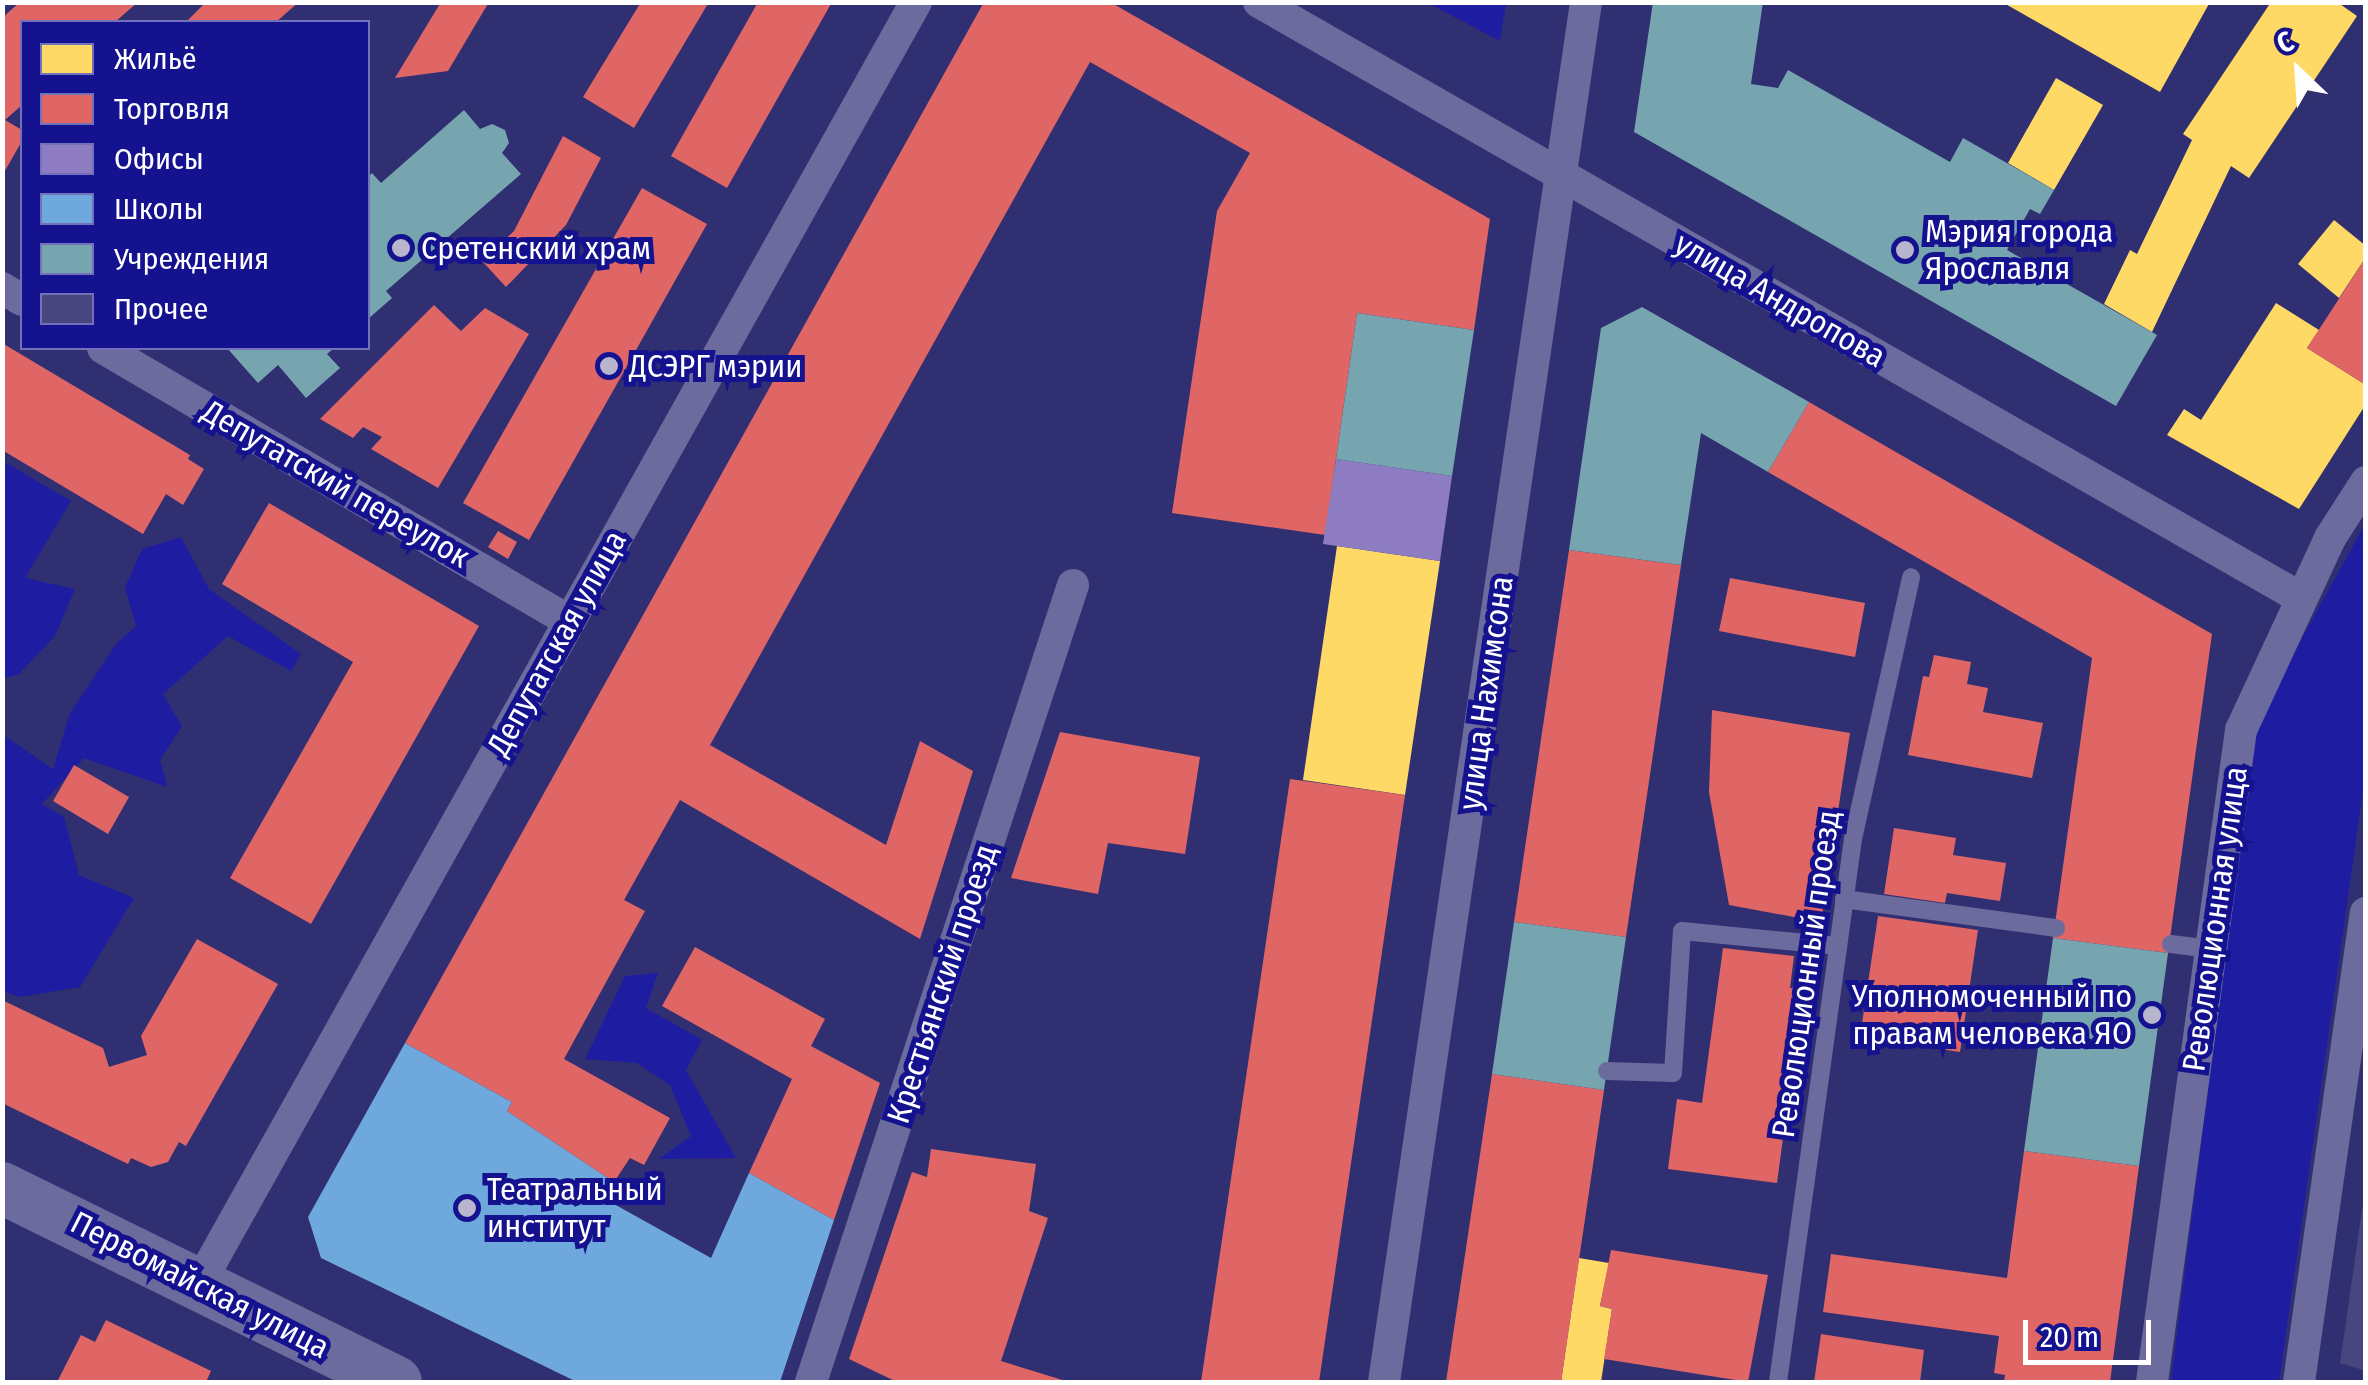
<!DOCTYPE html>
<html>
<head>
<meta charset="utf-8">
<style>
	body { margin:0 }
	#map { position:relative; width:2368px; height:1385px; overflow:hidden; background:#302f72; font-family:"Fira Sans Condensed",sans-serif }
	div>[style] { position:absolute }
	.green>* { inset:0; background:#1e1da2 }
	.homes>* { inset:0; background:#ffd966 }
	.shops>* { inset:0; background:#e06666 }
	.offices>* { inset:0; background:#8e7cc3 }
	.schools>* { inset:0; background:#6fa8dc }
	.public>* { inset:0; background:#76a5af }
	.building>* { inset:0; background:#47467e }
	.lane>* { height:18px; margin:-9px; padding:0 9px; transform-origin:9px; border-radius:9px; background:#6c6b9e }
	.street>* { height:32px; margin:-16px; padding:0 16px; transform-origin:16px; border-radius:16px; background:#6c6b9e }
	.primary>* { height:52px; margin:-26px; padding:0 26px; transform-origin:26px; border-radius:26px; background:#6c6b9d }
	.dots>* { width:28px; height:28px; translate:-50% -50%; box-sizing:border-box; border:5px solid #15128f; border-radius:50% }
	span { translate:-50% -50%; white-space:nowrap; text-align:center; line-height:1.15; -webkit-text-stroke:10px #15128f; paint-order:stroke }
	.poi-label { font-size:32px; color:#fff }
	.left { translate:0 -50%; text-align:left }
	.right { translate:-100% -50%; text-align:right }
	.street-label { font-size:32px; color:#fff }
	.frame { position:absolute; inset:0; border:5px solid #fff; pointer-events:none }
	.legend { position:absolute; left:20px; top:20px; width:350px; height:330px; box-sizing:border-box; background:#15128f; border:2px solid #7371bc; margin:0; padding:12px 18px; list-style:none; font-size:30px; color:#fff }
	.legend li { display:flex; align-items:center; gap:20px; height:50px }
	.legend b { width:50px; border:2px solid #7371bc }
	.north { position:absolute; left:2248px; top:20px; width:100px; height:100px; -webkit-text-stroke:8px #15128f; paint-order:stroke; rotate:335deg; font-size:28px; font-weight:700; line-height:40px; text-align:center; color:#fff }
	.north::after { content:''; display:block; margin:auto; width:35px; height:45px; background:#fff; clip-path:polygon(50% 0,100% 100%,50% 72%,0 100%) }
	.scale { position:absolute; left:2023px; top:1320px; width:128px; height:45px; box-sizing:border-box; border:5px solid #fff; border-top:0; padding-left:12px; font-size:30px; line-height:35px; white-space:nowrap; color:#fff; -webkit-text-stroke:8px #15128f; paint-order:stroke }
</style>
</head>
<body>
<div id="map">
	<div class="green">
		<div style="clip-path:polygon(1428px 3px,1506px 3px,1500px 41px)"></div>
		<div style="clip-path:polygon(3px 461px,71px 501px,25px 578px,75px 589px,55px 636px,18px 675px,3px 678px)"></div>
		<div style="clip-path:polygon(2365px 524px,2365px 777px,2279px 1382px,2171px 1382px,2254px 725px)"></div>
		<div style="clip-path:polygon(181px 537px,209px 589px,301px 654px,291px 671px,228px 636px,163px 694px,182px 726px,160px 760px,167px 787px,84px 758px,42px 804px,64px 817px,79px 875px,134px 898px,80px 987px,19px 997px,3px 991px,2px 734px,53px 769px,70px 713px,116px 644px,136px 626px,125px 587px,142px 549px)"></div>
		<div style="clip-path:polygon(658px 973px,646px 1008px,702px 1040px,686px 1070px,736px 1158px,659px 1159px,691px 1136px,670px 1085px,637px 1063px,585px 1059px,625px 976px)"></div>
	</div>
	<div class="homes">
		<div style="clip-path:polygon(2002px 2px,2210px 2px,2160px 92px)"></div>
		<div style="clip-path:polygon(2271px 2px,2337px 2px,2357px 16px,2249px 178px,2231px 166px,2152px 332px,2104px 304px,2130px 250px,2137px 254px,2192px 140px,2183px 134px)"></div>
		<div style="clip-path:polygon(2056px 78px,2103px 105px,2054px 190px,2008px 163px)"></div>
		<div style="clip-path:polygon(2334px 220px,2366px 246px,2366px 257px,2339px 298px,2298px 264px)"></div>
		<div style="clip-path:polygon(2276px 303px,2319px 330px,2307px 348px,2366px 385px,2366px 404px,2299px 509px,2167px 435px,2184px 409px,2201px 420px)"></div>
		<div style="clip-path:polygon(1337px 546px,1440px 561px,1405px 795px,1303px 780px)"></div>
		<div style="clip-path:polygon(1579px 1258px,1609px 1263px,1600px 1306px,1612px 1309px,1601px 1382px,1561px 1382px)"></div>
	</div>
	<div class="shops">
		<div style="clip-path:polygon(20px 2px,138px 2px,115px 22px,22px 22px,22px 105px,5px 120px,22px 130px,22px 141px,2px 176px,2px 18px)"></div>
		<div style="clip-path:polygon(206px 2px,299px 2px,276px 22px,186px 22px)"></div>
		<div style="clip-path:polygon(441px 2px,489px 2px,448px 71px,395px 78px)"></div>
		<div style="clip-path:polygon(641px 2px,709px 2px,634px 128px,583px 97px)"></div>
		<div style="clip-path:polygon(758px 2px,832px 2px,727px 188px,671px 156px)"></div>
		<div style="clip-path:polygon(984px 2px,1110px 2px,1490px 219px,1474px 330px,1357px 313px,1325px 535px,1172px 513px,1217px 211px,1250px 153px,1090px 62px,710px 745px,886px 845px,920px 741px,973px 771px,920px 939px,680px 800px,624px 900px,645px 911px,564px 1059px,670px 1118px,644px 1165px,630px 1158px,614px 1182px,507px 1111px,512px 1102px,405px 1043px)"></div>
		<div style="clip-path:polygon(563px 136px,601px 158px,566px 225px,506px 287px,482px 261px,514px 231px)"></div>
		<div style="clip-path:polygon(642px 188px,707px 224px,529px 540px,463px 503px)"></div>
		<div style="clip-path:polygon(2366px 257px,2366px 385px,2307px 348px)"></div>
		<div style="clip-path:polygon(434px 305px,461px 331px,485px 308px,529px 334px,438px 488px,371px 449px,382px 437px,363px 427px,353px 438px,320px 419px)"></div>
		<div style="clip-path:polygon(2px 343px,190px 455px,188px 459px,204px 469px,183px 505px,166px 494px,143px 534px,2px 450px)"></div>
		<div style="clip-path:polygon(1809px 402px,2212px 634px,2168px 953px,2053px 938px,2092px 658px,1768px 472px)"></div>
		<div style="clip-path:polygon(269px 503px,479px 626px,311px 924px,230px 878px,353px 662px,222px 584px)"></div>
		<div style="clip-path:polygon(498px 531px,517px 542px,508px 559px,488px 547px)"></div>
		<div style="clip-path:polygon(1569px 550px,1681px 565px,1626px 937px,1514px 922px)"></div>
		<div style="clip-path:polygon(1730px 578px,1865px 603px,1855px 657px,1719px 631px)"></div>
		<div style="clip-path:polygon(1934px 655px,1971px 662px,1967px 684px,1988px 688px,1983px 712px,2043px 723px,2032px 778px,1908px 755px,1923px 676px,1929px 677px)"></div>
		<div style="clip-path:polygon(1712px 710px,1850px 733px,1821px 922px,1729px 905px,1709px 792px)"></div>
		<div style="clip-path:polygon(1060px 732px,1200px 757px,1185px 854px,1108px 843px,1098px 894px,1011px 878px)"></div>
		<div style="clip-path:polygon(74px 765px,129px 797px,108px 834px,53px 801px)"></div>
		<div style="clip-path:polygon(1290px 779px,1405px 795px,1319px 1382px,1201px 1382px)"></div>
		<div style="clip-path:polygon(1894px 828px,1956px 838px,1953px 855px,2006px 863px,2000px 901px,1947px 893px,1945px 903px,1884px 894px)"></div>
		<div style="clip-path:polygon(1878px 916px,1978px 930px,1960px 1052px,1860px 1037px)"></div>
		<div style="clip-path:polygon(197px 939px,278px 984px,186px 1146px,179px 1142px,168px 1162px,151px 1167px,131px 1158px,128px 1164px,2px 1103px,2px 1000px,103px 1048px,109px 1067px,147px 1055px,141px 1036px)"></div>
		<div style="clip-path:polygon(695px 947px,825px 1019px,811px 1046px,880px 1083px,834px 1220px,749px 1173px,792px 1079px,662px 1006px)"></div>
		<div style="clip-path:polygon(1723px 948px,1794px 956px,1790px 988px,1803px 989px,1777px 1183px,1668px 1169px,1677px 1099px,1702px 1103px)"></div>
		<div style="clip-path:polygon(1492px 1074px,1604px 1090px,1561px 1382px,1446px 1382px)"></div>
		<div style="clip-path:polygon(931px 1149px,1036px 1164px,1029px 1211px,1048px 1218px,1001px 1361px,1069px 1382px,897px 1382px,849px 1359px,912px 1172px,927px 1177px)"></div>
		<div style="clip-path:polygon(2024px 1151px,2139px 1166px,2110px 1382px,2004px 1382px,2005px 1375px,1994px 1373px,1999px 1336px,1823px 1312px,1831px 1254px,2007px 1278px)"></div>
		<div style="clip-path:polygon(1611px 1250px,1768px 1275px,1748px 1382px,1604px 1359px,1612px 1309px,1600px 1306px)"></div>
		<div style="clip-path:polygon(106px 1320px,211px 1371px,206px 1382px,57px 1382px,81px 1335px,95px 1342px)"></div>
		<div style="clip-path:polygon(1821px 1334px,1924px 1350px,1920px 1382px,1814px 1382px)"></div>
	</div>
	<div class="offices">
		<div style="clip-path:polygon(1336px 459px,1452px 476px,1440px 561px,1323px 544px)"></div>
	</div>
	<div class="schools">
		<div style="clip-path:polygon(405px 1043px,512px 1102px,507px 1111px,614px 1182px,605px 1199px,711px 1258px,749px 1173px,834px 1220px,780px 1382px,577px 1382px,321px 1258px,308px 1217px)"></div>
	</div>
	<div class="public">
		<div style="clip-path:polygon(1653px 2px,1763px 2px,1751px 84px,1778px 88px,1788px 70px,1950px 162px,1963px 138px,2054px 190px,2040px 214px,2030px 209px,2007px 250px,2157px 335px,2116px 406px,1634px 132px)"></div>
		<div style="clip-path:polygon(464px 110px,480px 129px,492px 124px,505px 130px,509px 143px,502px 153px,521px 174px,386px 291px,392px 298px,368px 319px,368px 177px,372px 173px,381px 183px)"></div>
		<div style="clip-path:polygon(1642px 307px,1809px 402px,1768px 472px,1701px 433px,1681px 565px,1569px 550px,1601px 328px)"></div>
		<div style="clip-path:polygon(1357px 313px,1474px 330px,1452px 476px,1336px 459px)"></div>
		<div style="clip-path:polygon(227px 348px,334px 348px,327px 354px,340px 368px,306px 398px,278px 365px,258px 383px)"></div>
		<div style="clip-path:polygon(1514px 922px,1626px 937px,1604px 1090px,1492px 1074px)"></div>
		<div style="clip-path:polygon(2053px 938px,2168px 953px,2139px 1166px,2024px 1151px)"></div>
	</div>
	<div class="building">
		<div style="clip-path:polygon(2363px 1203px,2366px 1203px,2366px 1371px,2340px 1363px)"></div>
	</div>
	<div class="lane">
		<div style="left:1844px;top:899px;width:214px;rotate:7.8deg"></div>
		<div style="left:2171px;top:944px;width:40px;rotate:7.1deg"></div>
		<div style="left:1607px;top:1071px;width:66px;rotate:1.7deg"></div>
		<div style="left:1673px;top:1073px;width:142px;rotate:-86.4deg"></div>
		<div style="left:1682px;top:931px;width:157px;rotate:5.5deg"></div>
		<div style="left:1778px;top:1382px;width:548px;rotate:-82.14deg"></div>
		<div style="left:1853px;top:839px;width:268px;rotate:-77.5deg"></div>
	</div>
	<div class="street">
		<div style="left:1259px;top:2px;width:1200px;rotate:29.77deg"></div>
		<div style="left:2px;top:288px;width:23px;rotate:31deg"></div>
		<div style="left:103px;top:348px;width:540px;rotate:30.36deg"></div>
		<div style="left:199px;top:1284px;width:1469px;rotate:-60.78deg"></div>
		<div style="left:811px;top:1382px;width:839px;rotate:-71.8deg"></div>
		<div style="left:1384px;top:1382px;width:1395px;rotate:-81.67deg"></div>
		<div style="left:2152px;top:1382px;width:658px;rotate:-82.23deg"></div>
		<div style="left:2241px;top:730px;width:212px;rotate:-65.1deg"></div>
		<div style="left:2330px;top:538px;width:67px;rotate:-57.3deg"></div>
		<div style="left:2299px;top:1382px;width:474px;rotate:-81.9deg"></div>
	</div>
	<div class="primary">
		<div style="left:2px;top:1188px;width:439px;rotate:26.2deg"></div>
	</div>
	<div class="dots">
		<div style="left:401px;top:248px;background:#b7b6ce"></div>
		<div style="left:1905px;top:250px;background:#b7b6ce"></div>
		<div style="left:609px;top:366px;background:#b7b6ce"></div>
		<div style="left:2152px;top:1015px;background:#b7b6ce"></div>
		<div style="left:467px;top:1208px;background:#b7b6ce"></div>
	</div>
	<div class="poi-label">
		<span class="left" style="left:1925px;top:250px">Мэрия города<br>Ярославля</span>
		<span class="left" style="left:421px;top:248px">Сретенский храм</span>
		<span class="left" style="left:629px;top:366px">ДСЭРГ мэрии</span>
		<span class="right" style="left:2132px;top:1015px">Уполномоченный по<br>правам человека ЯО</span>
		<span class="left" style="left:487px;top:1208px">Театральный<br>институт</span>
	</div>
	<div class="street-label">
		<span style="left:1780px;top:300px;rotate:30deg">улица Андропова</span>
		<span style="left:336px;top:484px;rotate:30deg">Депутатский переулок</span>
		<span style="left:557px;top:643px;rotate:-61deg">Депутатская улица</span>
		<span style="left:1486px;top:693px;rotate:-82deg">улица Нахимсона</span>
		<span style="left:2215px;top:919px;rotate:-82deg">Революционная улица</span>
		<span style="left:1806px;top:974px;rotate:-82deg">Революционный проезд</span>
		<span style="left:942px;top:984px;rotate:-72deg">Крестьянский проезд</span>
		<span style="left:200px;top:1285px;rotate:27deg">Первомайская улица</span>
	</div>
	<div class="frame"></div>
	<ul class="legend">
	<li><b style="height:28px;background:#ffd966"></b>Жильё</li>
	<li><b style="height:28px;background:#e06666"></b>Торговля</li>
	<li><b style="height:28px;background:#8e7cc3"></b>Офисы</li>
	<li><b style="height:28px;background:#6fa8dc"></b>Школы</li>
	<li><b style="height:28px;background:#76a5af"></b>Учреждения</li>
	<li><b style="height:28px;background:#47467e"></b>Прочее</li>
	</ul>
	<div class="north">С</div>
	<div class="scale">20 m</div>
</div>
</body>
</html>
